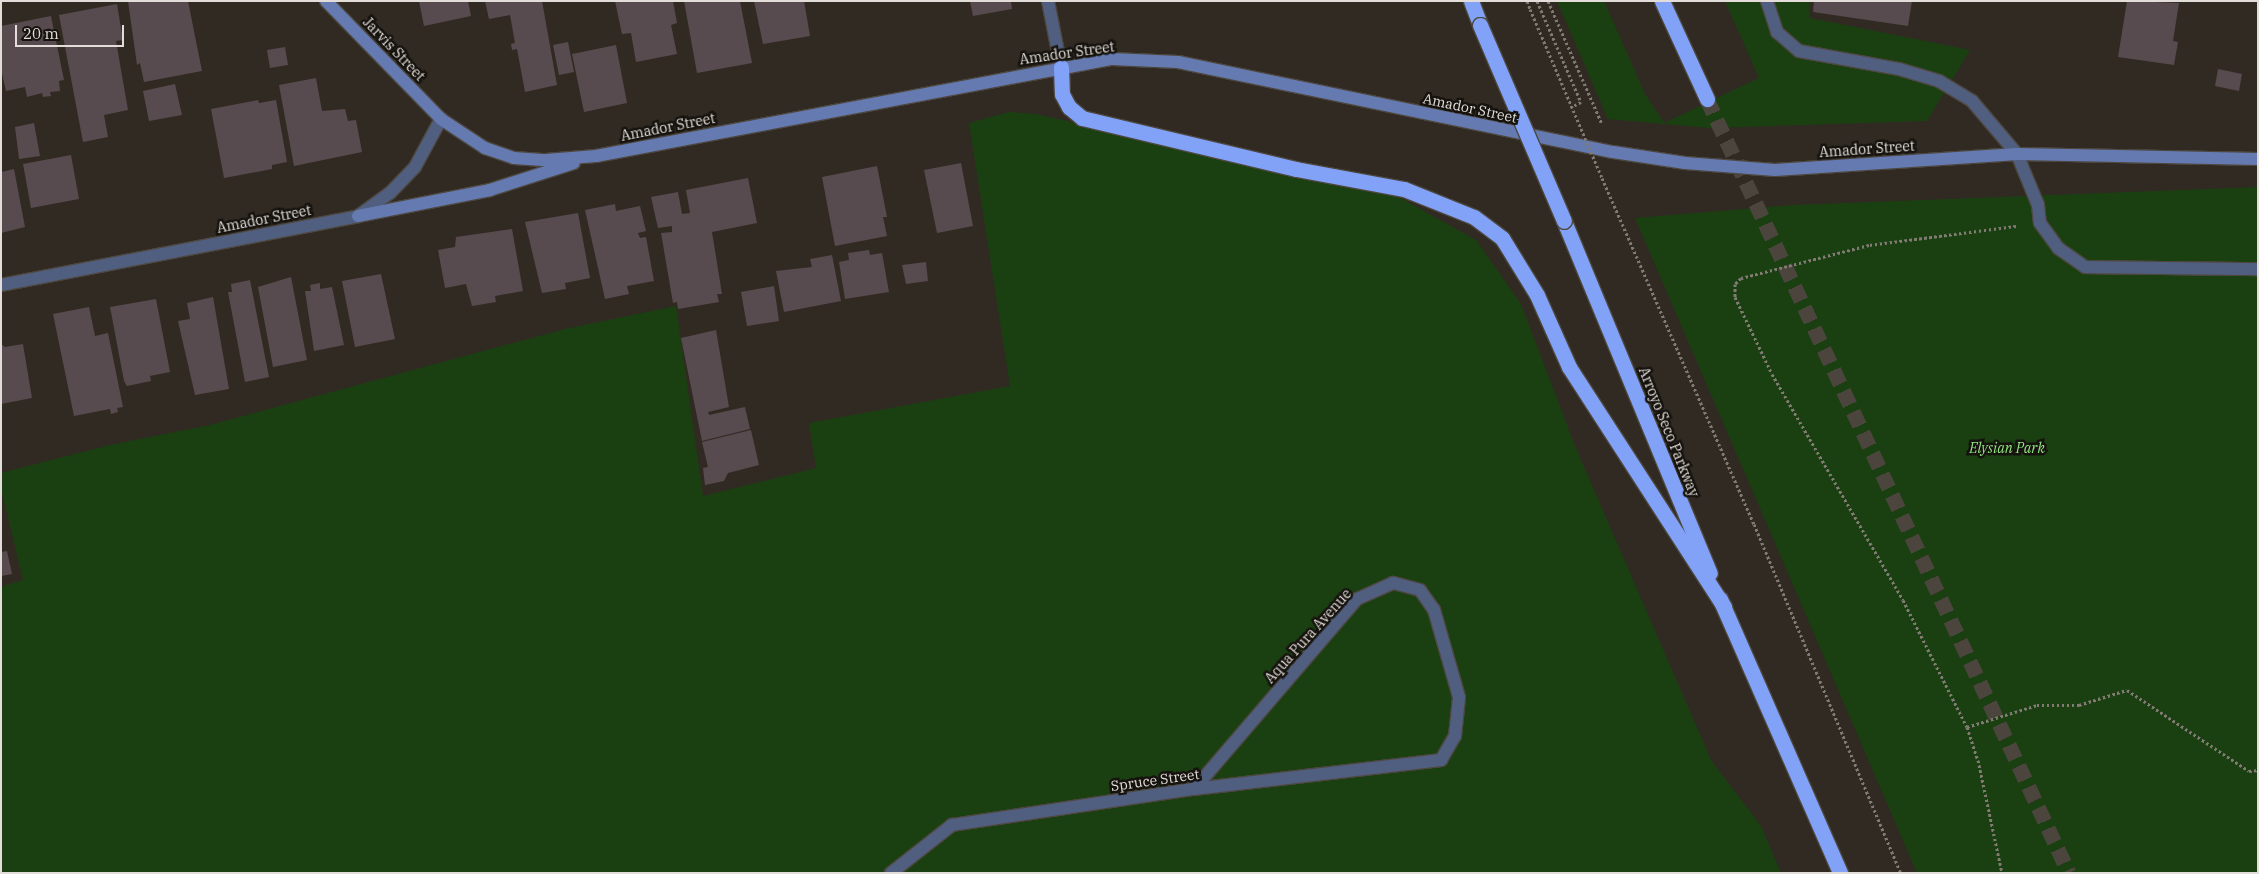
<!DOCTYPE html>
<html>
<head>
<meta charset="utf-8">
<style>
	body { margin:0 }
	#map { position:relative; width:2259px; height:874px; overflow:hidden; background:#312a22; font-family:"IBM Plex Serif",serif }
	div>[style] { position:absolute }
	.green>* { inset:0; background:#1a4012 }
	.building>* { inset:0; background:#584b4f }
	.motorway-tunnel>* { height:15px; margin-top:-7.5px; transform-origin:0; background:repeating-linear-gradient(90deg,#4c453d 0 15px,transparent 0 23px) }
	.path>* { height:3px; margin-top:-1.5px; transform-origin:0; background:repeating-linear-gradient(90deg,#817b74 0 2.5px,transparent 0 5px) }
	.roads { filter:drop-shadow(1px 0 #4d473f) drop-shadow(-1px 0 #4d473f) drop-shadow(0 1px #4d473f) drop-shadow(0 -1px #4d473f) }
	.service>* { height:12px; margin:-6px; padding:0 6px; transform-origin:6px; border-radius:6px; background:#505e80 }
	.minor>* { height:12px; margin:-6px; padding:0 6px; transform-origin:6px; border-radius:6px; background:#505e80 }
	.secondary>* { height:12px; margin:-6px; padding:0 6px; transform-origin:6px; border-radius:6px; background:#647ab1 }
	.motorway>* { height:15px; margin:-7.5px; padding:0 7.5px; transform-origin:7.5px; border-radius:7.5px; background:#81a2f7 }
	.path-bridge>* { height:3px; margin-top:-1.5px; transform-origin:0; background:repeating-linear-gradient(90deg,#817b74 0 2.5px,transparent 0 5px) }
	.bridges { filter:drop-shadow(1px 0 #4d473f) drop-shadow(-1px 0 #4d473f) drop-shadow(0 1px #4d473f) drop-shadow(0 -1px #4d473f) }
	.motorway-bridge>* { height:15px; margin:-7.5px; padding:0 7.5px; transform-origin:7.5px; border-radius:7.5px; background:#81a2f7 }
	span { translate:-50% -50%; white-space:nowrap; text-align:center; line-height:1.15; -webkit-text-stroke:5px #16130f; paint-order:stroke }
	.street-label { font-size:14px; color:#e2ddd8 }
	.park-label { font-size:14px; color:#90e57f; font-style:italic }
	.frame { position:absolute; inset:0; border:2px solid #e2ddd8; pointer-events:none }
	.scale { position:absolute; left:15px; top:25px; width:109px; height:22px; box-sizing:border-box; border:2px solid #e2ddd8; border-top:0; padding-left:6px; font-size:15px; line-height:18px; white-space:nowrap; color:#e2ddd8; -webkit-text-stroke:4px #16130f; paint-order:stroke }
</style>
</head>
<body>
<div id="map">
	<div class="green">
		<div style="clip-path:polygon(1557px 1px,1604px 1px,1645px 94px,1664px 123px,1759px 78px,1725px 1px,1809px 1px,1810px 18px,1970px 50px,1927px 121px,1710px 128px,1608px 119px)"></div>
		<div style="clip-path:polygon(1009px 112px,1036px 114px,1397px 196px,1476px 240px,1521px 304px,1575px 446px,1711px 760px,1761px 826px,1781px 873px,1px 873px,1px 587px,23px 580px,1px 488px,1px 473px,110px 445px,210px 425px,565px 329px,676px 306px,703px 496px,816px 468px,809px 423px,1010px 386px,969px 123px)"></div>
		<div style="clip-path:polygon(2258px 187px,2258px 873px,1917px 873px,1635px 218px,1793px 205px)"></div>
	</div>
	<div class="building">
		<div style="clip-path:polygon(128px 1px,188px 1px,202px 71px,144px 82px,140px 63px,137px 65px)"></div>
		<div style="clip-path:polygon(419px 1px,468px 1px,471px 16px,424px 26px)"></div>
		<div style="clip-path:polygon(485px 1px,542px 1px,557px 85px,525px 92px,517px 49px,512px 50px,511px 44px,515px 43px,510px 15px,489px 19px)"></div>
		<div style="clip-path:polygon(615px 1px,673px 1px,677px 23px,671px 25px,677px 54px,636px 62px,631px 33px,622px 34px)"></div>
		<div style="clip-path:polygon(684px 1px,740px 1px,752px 63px,697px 73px)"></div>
		<div style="clip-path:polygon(754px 1px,804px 1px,810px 36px,763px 44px)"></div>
		<div style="clip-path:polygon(970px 1px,1011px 1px,1012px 9px,973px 16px)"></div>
		<div style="clip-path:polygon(1814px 1px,1912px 1px,1908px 26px,1813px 12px)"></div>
		<div style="clip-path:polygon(2127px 1px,2179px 3px,2173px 41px,2178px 42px,2174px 65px,2118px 57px)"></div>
		<div style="clip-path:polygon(117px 4px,123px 40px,116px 41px,128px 110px,104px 115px,108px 137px,83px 142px,59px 15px)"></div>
		<div style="clip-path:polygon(51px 16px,64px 80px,59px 81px,60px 91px,50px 92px,51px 96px,43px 97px,42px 93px,27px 97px,25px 87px,6px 91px,1px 69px,1px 26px)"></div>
		<div style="clip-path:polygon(568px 42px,574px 72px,559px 75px,553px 45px)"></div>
		<div style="clip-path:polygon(616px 45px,627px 103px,584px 112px,572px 54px)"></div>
		<div style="clip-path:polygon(285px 47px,288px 65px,270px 68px,267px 50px)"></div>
		<div style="clip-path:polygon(2218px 69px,2242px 74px,2239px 91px,2215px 86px)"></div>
		<div style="clip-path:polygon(316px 78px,322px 111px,345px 109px,348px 121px,356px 120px,362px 152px,294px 166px,279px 85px)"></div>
		<div style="clip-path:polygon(175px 84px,182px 115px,149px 121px,143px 91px)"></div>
		<div style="clip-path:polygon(258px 100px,259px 103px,276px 100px,287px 162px,272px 165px,272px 169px,224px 178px,211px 109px)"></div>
		<div style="clip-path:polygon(34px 123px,40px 156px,19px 159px,15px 127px)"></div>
		<div style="clip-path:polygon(71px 155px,79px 199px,31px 208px,23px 164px)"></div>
		<div style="clip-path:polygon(961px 163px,973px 226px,937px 233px,924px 170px)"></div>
		<div style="clip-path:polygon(877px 166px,887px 217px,883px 217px,887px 236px,835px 246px,822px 177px)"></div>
		<div style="clip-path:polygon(14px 169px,25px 227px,1px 233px,1px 172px)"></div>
		<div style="clip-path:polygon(748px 178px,757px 223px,712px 232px,722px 294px,717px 294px,719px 302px,678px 309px,677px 302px,673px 303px,661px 233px,672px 232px,672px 226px,658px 228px,651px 197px,678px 192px,682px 214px,690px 213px,686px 190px)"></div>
		<div style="clip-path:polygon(615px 204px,616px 211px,640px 206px,646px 231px,638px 233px,640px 238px,646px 237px,654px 281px,627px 286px,629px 294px,605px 299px,585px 210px)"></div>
		<div style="clip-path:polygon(578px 213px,590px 278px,565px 283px,566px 289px,542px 293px,525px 222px)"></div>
		<div style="clip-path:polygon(512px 229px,523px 291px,495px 296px,496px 302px,472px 306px,466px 284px,445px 288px,438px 250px,455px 247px,456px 237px)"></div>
		<div style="clip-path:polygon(869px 250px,870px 255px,882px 253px,889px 292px,845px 299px,839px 262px,849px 260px,848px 253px)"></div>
		<div style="clip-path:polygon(832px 255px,841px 301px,784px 312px,776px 271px,812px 267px,810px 259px)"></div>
		<div style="clip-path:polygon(926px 262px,928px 281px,906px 284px,902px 265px)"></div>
		<div style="clip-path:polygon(381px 274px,395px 339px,355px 347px,342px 281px)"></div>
		<div style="clip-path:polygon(291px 277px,307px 360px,273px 367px,258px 287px)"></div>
		<div style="clip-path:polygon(250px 280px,269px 377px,245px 382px,228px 292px,232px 292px,231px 284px)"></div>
		<div style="clip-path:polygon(320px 283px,320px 289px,332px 287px,344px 345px,314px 351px,305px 291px,311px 291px,310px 285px)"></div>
		<div style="clip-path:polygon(774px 286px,779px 321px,747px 326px,741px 292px)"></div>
		<div style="clip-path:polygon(213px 297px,229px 389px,195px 395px,178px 321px,190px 319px,187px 303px)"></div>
		<div style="clip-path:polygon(156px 299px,170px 372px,150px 376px,151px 381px,127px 386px,124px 381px,110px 307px)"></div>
		<div style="clip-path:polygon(89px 307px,95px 336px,108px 333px,123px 407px,117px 408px,118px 412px,111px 414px,110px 409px,74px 416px,53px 314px)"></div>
		<div style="clip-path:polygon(716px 330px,729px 407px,708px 412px,709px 415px,745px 407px,750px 429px,702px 441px,681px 338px)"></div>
		<div style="clip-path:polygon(1px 344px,5px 347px,23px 344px,32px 398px,1px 404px)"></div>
		<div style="clip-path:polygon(751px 430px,759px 465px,728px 473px,724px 481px,705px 485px,703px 468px,708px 467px,702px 442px)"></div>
		<div style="clip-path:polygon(7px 551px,12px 574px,1px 576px,1px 552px)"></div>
	</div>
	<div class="motorway-tunnel">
		<div style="left:1707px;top:99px;width:854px;rotate:64.93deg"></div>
	</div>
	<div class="path">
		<div style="left:1527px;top:1px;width:9px;rotate:69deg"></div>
		<div style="left:1537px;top:1px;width:110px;rotate:66.5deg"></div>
		<div style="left:1581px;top:102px;width:11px;rotate:153deg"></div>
		<div style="left:1548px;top:1px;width:134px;rotate:66.3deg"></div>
		<div style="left:1602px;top:178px;width:378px;rotate:66.3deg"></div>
		<div style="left:1754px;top:524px;width:379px;rotate:67.2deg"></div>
		<div style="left:2016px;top:226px;width:148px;rotate:172.6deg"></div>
		<div style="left:1869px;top:245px;width:132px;rotate:165.5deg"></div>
		<div style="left:1741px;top:278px;width:8px;rotate:135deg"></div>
		<div style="left:1735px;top:284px;width:13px;rotate:90deg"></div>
		<div style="left:1735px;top:297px;width:85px;rotate:64.3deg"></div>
		<div style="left:1772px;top:374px;width:261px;rotate:59.9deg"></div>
		<div style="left:1903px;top:600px;width:142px;rotate:63.3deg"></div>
		<div style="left:1967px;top:727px;width:73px;rotate:-17.4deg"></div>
		<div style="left:2037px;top:705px;width:42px"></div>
		<div style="left:2079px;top:705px;width:50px;rotate:-17.4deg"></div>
		<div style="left:2127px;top:690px;width:146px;rotate:33.6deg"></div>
		<div style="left:2249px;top:771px;width:9px;rotate:-6deg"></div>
		<div style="left:1967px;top:727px;width:35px;rotate:72deg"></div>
		<div style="left:1978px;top:760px;width:116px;rotate:78deg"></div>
	</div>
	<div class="roads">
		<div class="service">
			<div style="left:1767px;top:1px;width:33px;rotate:72deg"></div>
			<div style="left:1777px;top:32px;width:29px;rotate:41deg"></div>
			<div style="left:1799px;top:51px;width:102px;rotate:10.2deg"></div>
			<div style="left:1899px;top:69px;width:42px;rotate:16.7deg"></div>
			<div style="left:1939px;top:81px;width:39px;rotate:31deg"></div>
			<div style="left:1972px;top:101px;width:70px;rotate:49.7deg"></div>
			<div style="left:2017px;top:154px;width:55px;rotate:67.6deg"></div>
			<div style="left:2038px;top:205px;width:18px;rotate:84deg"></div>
			<div style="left:2040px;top:223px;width:31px;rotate:54deg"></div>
			<div style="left:2058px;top:248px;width:33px;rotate:35deg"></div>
			<div style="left:2085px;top:267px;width:173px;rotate:0.7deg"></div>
			<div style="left:891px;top:873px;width:78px;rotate:-38.2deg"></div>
			<div style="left:952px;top:825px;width:245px;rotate:-8.5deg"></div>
			<div style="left:1194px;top:789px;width:249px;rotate:-6.7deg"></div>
			<div style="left:1441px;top:760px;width:28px;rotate:-60deg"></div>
			<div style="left:1455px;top:736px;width:39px;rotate:-84deg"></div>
			<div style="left:1459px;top:697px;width:91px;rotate:-106deg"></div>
			<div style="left:1434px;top:610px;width:24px;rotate:-125deg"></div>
			<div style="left:1420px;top:590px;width:28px;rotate:-165deg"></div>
			<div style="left:1393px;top:583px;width:39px;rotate:156deg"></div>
			<div style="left:1357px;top:599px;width:250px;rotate:130.6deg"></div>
		</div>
		<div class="minor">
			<div style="left:1048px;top:1px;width:67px;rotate:78.9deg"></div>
			<div style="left:1px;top:285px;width:364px;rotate:-10.9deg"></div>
			<div style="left:358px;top:216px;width:39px;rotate:-36deg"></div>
			<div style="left:390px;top:193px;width:36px;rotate:-46deg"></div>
			<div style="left:415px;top:167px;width:55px;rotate:-61.6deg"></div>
		</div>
		<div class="secondary">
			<div style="left:326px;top:1px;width:165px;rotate:45.7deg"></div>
			<div style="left:441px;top:119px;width:53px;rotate:33.4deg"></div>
			<div style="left:485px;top:148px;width:31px;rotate:19deg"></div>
			<div style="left:514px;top:158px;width:32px;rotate:4deg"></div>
			<div style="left:546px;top:160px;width:50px;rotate:-4.6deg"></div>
			<div style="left:596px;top:156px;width:525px;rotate:-10.65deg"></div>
			<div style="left:1112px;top:59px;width:66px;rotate:2.6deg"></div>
			<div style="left:1178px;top:62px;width:444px;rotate:11.7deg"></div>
			<div style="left:1613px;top:152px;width:73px;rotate:8.7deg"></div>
			<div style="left:1685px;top:163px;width:90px;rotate:4.4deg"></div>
			<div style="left:1775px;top:170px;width:243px;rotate:-3.8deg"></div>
			<div style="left:2017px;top:154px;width:241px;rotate:1.2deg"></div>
			<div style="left:358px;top:216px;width:135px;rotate:-11.1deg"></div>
			<div style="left:490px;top:190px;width:88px;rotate:-17.8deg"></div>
		</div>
		<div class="motorway">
			<div style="left:1471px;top:1px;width:26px;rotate:69deg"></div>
			<div style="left:1662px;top:1px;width:108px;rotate:65.3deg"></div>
			<div style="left:1061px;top:67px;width:27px;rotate:88deg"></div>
			<div style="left:1062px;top:94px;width:15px;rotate:62deg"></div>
			<div style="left:1069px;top:107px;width:17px;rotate:40deg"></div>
			<div style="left:1082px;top:118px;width:220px;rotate:13.4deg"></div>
			<div style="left:1296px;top:169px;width:110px;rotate:10.5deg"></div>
			<div style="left:1404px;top:189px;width:75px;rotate:21.8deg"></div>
			<div style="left:1474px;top:217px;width:35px;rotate:37deg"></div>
			<div style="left:1502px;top:238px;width:67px;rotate:58.4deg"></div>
			<div style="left:1537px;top:295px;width:79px;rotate:66deg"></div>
			<div style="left:1569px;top:367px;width:286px;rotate:57.1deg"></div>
			<div style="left:1564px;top:221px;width:381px;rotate:67.5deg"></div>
			<div style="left:1720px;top:599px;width:299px;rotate:66.3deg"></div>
		</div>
	</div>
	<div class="path-bridge">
		<div style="left:1530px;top:9px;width:184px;rotate:66.9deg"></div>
	</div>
	<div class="bridges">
		<div class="motorway-bridge">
			<div style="left:1480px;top:25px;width:213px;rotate:66.8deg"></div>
		</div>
	</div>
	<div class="street-label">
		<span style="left:394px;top:49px;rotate:46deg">Jarvis Street</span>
		<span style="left:1067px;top:53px;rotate:-8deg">Amador Street</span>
		<span style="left:1470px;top:108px;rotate:12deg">Amador Street</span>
		<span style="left:668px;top:127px;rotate:-11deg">Amador Street</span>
		<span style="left:1867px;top:149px;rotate:-4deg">Amador Street</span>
		<span style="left:264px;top:219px;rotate:-11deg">Amador Street</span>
		<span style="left:1669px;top:432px;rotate:68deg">Arroyo Seco Parkway</span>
		<span style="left:1308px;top:636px;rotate:-48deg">Aqua Pura Avenue</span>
		<span style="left:1155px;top:780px;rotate:-8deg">Spruce Street</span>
	</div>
	<div class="park-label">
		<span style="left:2007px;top:448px">Elysian Park</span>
	</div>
	<div class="frame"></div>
	<div class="scale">20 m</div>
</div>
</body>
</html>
